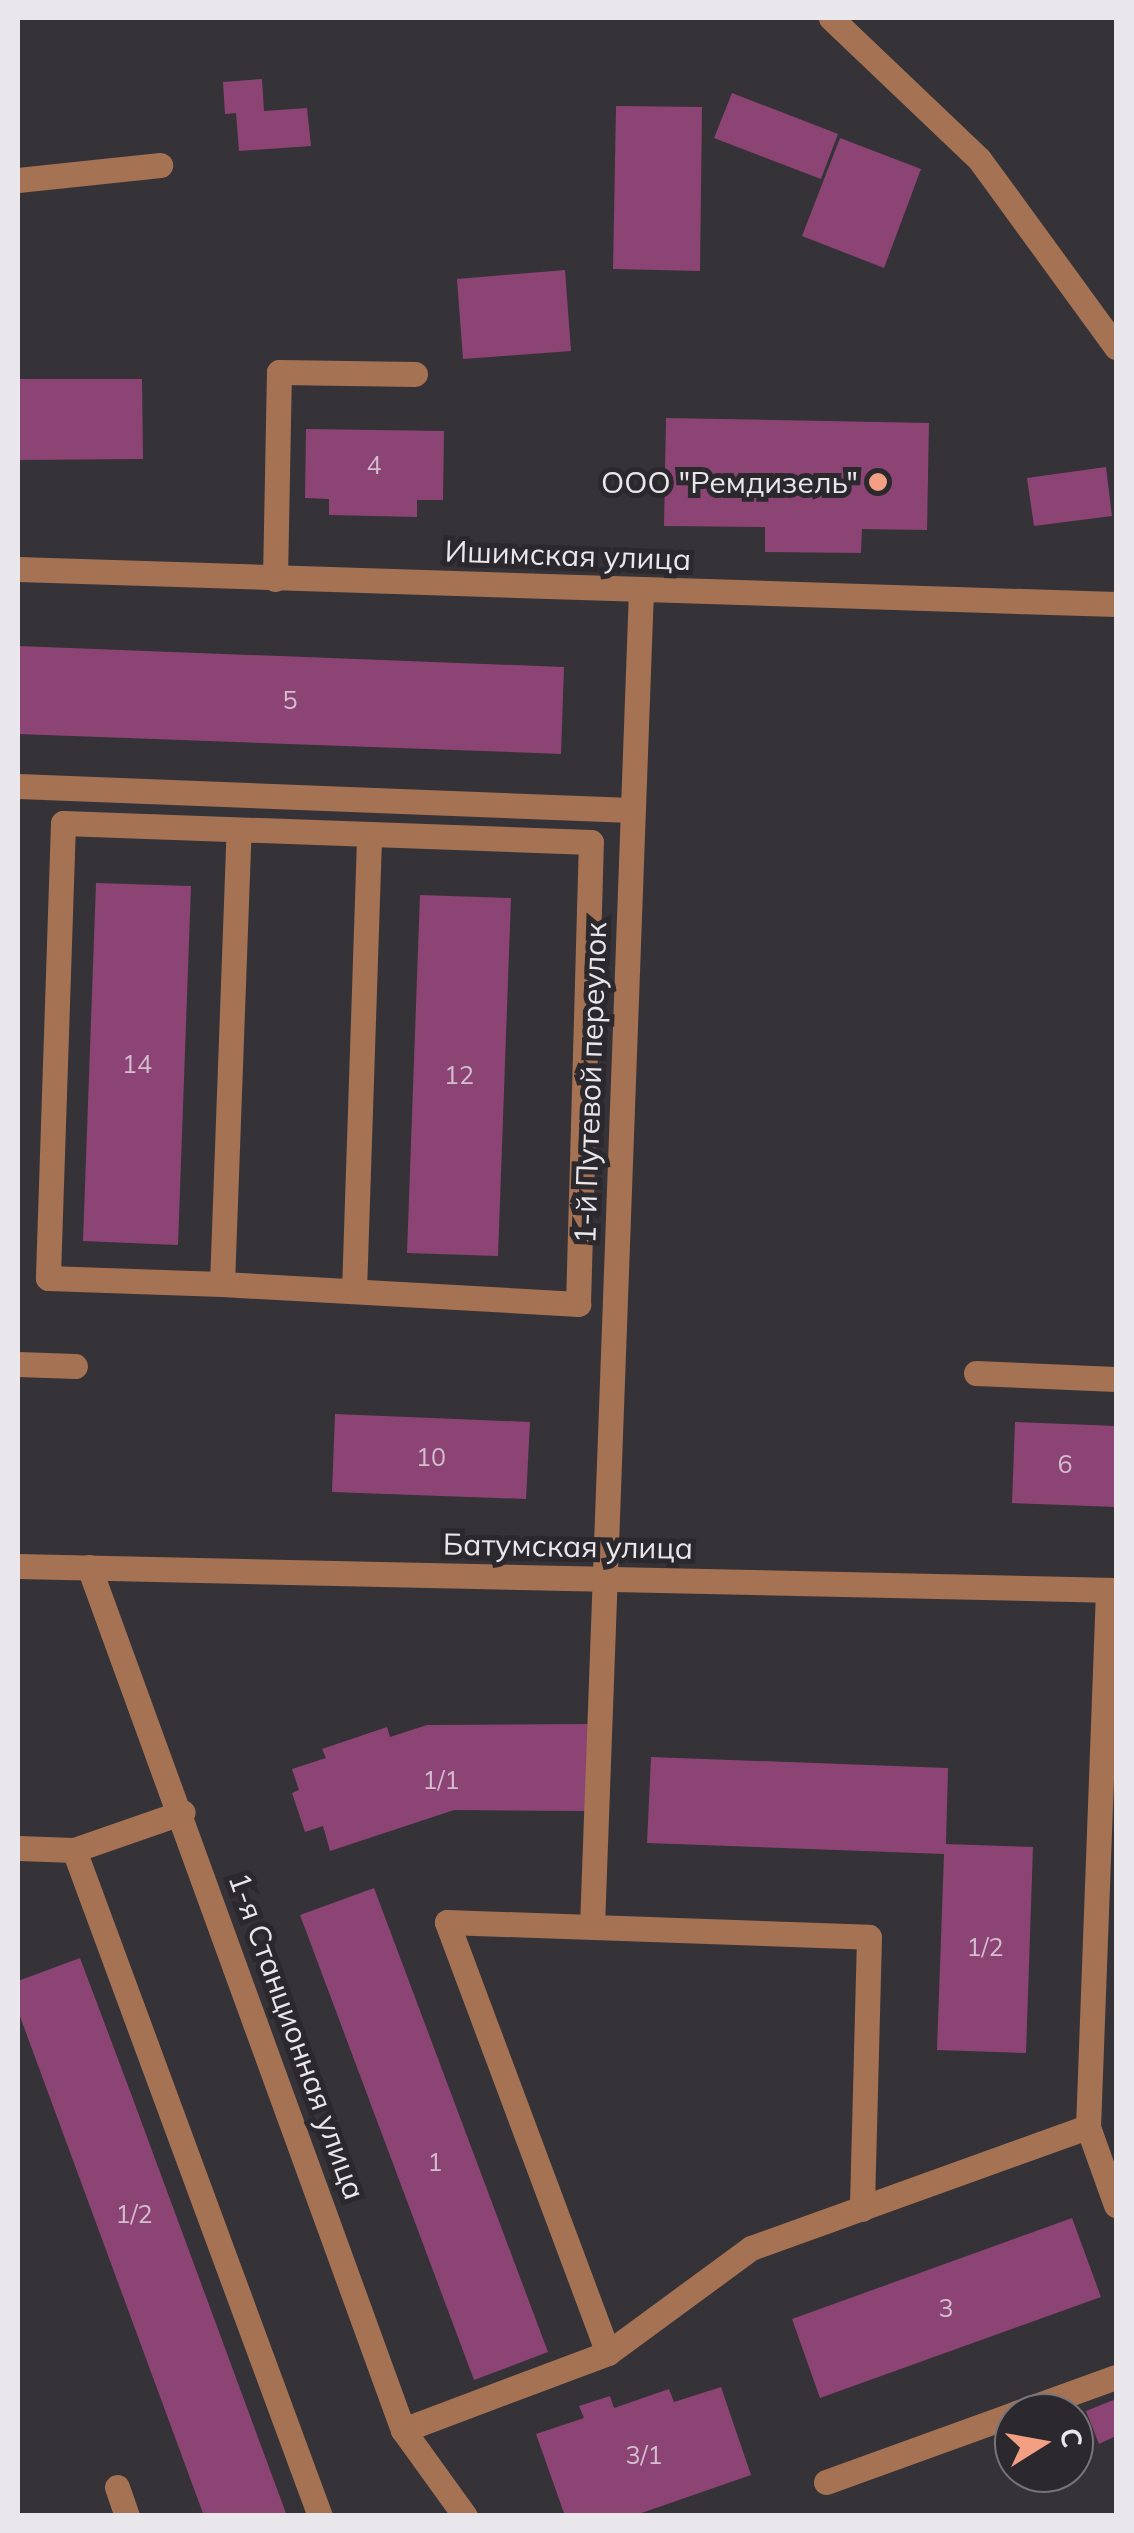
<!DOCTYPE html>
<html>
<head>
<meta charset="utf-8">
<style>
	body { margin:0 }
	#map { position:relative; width:1134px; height:2533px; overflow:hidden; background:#353238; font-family:Mulish,sans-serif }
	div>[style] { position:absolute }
	.building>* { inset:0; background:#8c4475 }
	.minor>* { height:25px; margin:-12.5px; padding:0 12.5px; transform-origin:12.5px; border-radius:12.5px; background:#a57253 }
	.dots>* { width:28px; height:28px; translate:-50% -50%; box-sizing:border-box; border:5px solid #2b282e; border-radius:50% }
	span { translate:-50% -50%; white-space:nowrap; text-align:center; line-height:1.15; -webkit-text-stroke:10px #2b282e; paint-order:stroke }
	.number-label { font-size:25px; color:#d2bece }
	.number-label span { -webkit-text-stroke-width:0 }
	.poi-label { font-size:30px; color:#e9e7eb }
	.right { translate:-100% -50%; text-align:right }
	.street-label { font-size:30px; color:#e9e7eb }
	.frame { position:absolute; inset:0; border:20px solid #e9e7eb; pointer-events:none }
	.north { position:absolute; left:994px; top:2393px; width:100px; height:100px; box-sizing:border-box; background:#2b282e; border:2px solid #77747a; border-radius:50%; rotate:79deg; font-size:28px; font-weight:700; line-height:40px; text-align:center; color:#e9e7eb }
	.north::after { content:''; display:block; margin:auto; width:35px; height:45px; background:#f39f83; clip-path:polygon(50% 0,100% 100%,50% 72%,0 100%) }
</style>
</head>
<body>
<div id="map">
	<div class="building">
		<div style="clip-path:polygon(262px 79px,264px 111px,307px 108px,311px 146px,239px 151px,236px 113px,225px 114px,223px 82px)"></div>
		<div style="clip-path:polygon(732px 93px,838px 134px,821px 179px,714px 138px)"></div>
		<div style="clip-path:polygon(616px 106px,702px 107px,700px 271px,613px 269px)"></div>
		<div style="clip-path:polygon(840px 138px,921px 169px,884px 268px,802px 236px)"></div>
		<div style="clip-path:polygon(565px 270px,571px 351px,463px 359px,457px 279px)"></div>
		<div style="clip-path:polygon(18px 379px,142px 379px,143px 459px,18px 460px)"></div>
		<div style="clip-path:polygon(666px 418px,929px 423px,927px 530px,862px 529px,861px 553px,765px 552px,765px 527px,664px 526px)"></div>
		<div style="clip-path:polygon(306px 429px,444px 431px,443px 500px,417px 500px,417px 517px,329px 515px,329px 499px,305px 498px)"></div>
		<div style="clip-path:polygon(1106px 467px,1112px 516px,1034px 526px,1027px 478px)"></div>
		<div style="clip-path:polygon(18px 646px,564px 667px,561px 754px,18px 734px)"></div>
		<div style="clip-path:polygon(96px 883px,191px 886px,178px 1245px,83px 1241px)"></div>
		<div style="clip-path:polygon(420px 895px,511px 898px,498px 1256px,407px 1253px)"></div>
		<div style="clip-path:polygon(335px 1414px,530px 1422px,526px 1499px,332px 1492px)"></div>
		<div style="clip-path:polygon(1015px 1422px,1116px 1426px,1116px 1507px,1012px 1503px)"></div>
		<div style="clip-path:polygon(588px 1724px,585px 1811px,454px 1810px,330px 1851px,323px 1826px,305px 1832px,292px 1793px,299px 1790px,292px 1769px,326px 1758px,322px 1749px,387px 1727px,390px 1737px,427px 1725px)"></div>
		<div style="clip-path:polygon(651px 1757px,948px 1768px,946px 1844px,1033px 1847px,1026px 2053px,937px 2050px,944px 1854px,647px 1843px)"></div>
		<div style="clip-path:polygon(374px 1888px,548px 2352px,474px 2380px,300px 1915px)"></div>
		<div style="clip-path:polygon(80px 1958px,130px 2091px,287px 2516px,204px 2516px,18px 2011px,18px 1981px)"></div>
		<div style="clip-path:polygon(1072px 2218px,1101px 2297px,820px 2398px,792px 2319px)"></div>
		<div style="clip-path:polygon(721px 2387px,751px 2475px,633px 2516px,565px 2516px,536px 2434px,584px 2418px,579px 2406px,610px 2396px,614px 2408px,669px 2389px,674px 2402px)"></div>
		<div style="clip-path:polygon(1116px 2399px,1116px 2436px,1099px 2444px,1086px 2411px)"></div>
	</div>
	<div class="minor">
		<div style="left:831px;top:18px;width:204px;rotate:43.6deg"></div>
		<div style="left:979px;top:159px;width:233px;rotate:53.9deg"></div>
		<div style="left:18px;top:180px;width:143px;rotate:-6deg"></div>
		<div style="left:18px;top:569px;width:1099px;rotate:1.83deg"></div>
		<div style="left:275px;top:579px;width:207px;rotate:-88.9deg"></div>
		<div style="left:279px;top:372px;width:136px;rotate:0.8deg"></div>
		<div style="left:18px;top:786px;width:614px;rotate:2.24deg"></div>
		<div style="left:222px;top:1284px;width:357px;rotate:3.2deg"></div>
		<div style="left:578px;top:1304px;width:462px;rotate:-88.4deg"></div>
		<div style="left:591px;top:842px;width:528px;rotate:-177.94deg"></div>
		<div style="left:63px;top:823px;width:455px;rotate:91.9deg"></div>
		<div style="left:48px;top:1278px;width:174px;rotate:2deg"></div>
		<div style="left:222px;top:1284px;width:453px;rotate:-87.9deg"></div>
		<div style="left:354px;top:1291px;width:456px;rotate:-88.1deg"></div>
		<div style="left:18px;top:1364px;width:57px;rotate:2deg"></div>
		<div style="left:976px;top:1373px;width:140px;rotate:2.5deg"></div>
		<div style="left:18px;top:1566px;width:1098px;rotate:1.25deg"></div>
		<div style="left:89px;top:1567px;width:918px;rotate:70.01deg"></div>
		<div style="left:403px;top:2430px;width:106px;rotate:54.2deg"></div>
		<div style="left:1108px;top:1590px;width:537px;rotate:92.13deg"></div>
		<div style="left:1088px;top:2127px;width:83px;rotate:70.3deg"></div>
		<div style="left:18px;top:1848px;width:56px;rotate:2deg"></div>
		<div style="left:74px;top:1850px;width:115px;rotate:-19.2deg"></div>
		<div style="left:74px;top:1850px;width:710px;rotate:69.73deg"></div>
		<div style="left:592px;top:1926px;width:1338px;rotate:-87.9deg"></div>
		<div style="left:608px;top:2353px;width:177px;rotate:-36.3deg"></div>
		<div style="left:751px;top:2248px;width:358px;rotate:-19.8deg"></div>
		<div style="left:1016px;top:2413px;width:106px;rotate:-19.8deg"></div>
		<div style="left:403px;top:2430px;width:219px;rotate:-20.6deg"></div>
		<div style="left:608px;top:2353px;width:460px;rotate:-110.5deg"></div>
		<div style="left:447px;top:1922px;width:422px;rotate:2deg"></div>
		<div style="left:869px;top:1937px;width:272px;rotate:91.5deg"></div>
		<div style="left:826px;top:2482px;width:200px;rotate:-19.9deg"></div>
		<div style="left:117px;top:2487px;width:31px;rotate:71deg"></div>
	</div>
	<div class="dots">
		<div style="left:878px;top:482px;background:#f39f83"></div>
	</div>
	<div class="number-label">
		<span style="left:374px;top:465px">4</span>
		<span style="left:290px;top:700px">5</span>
		<span style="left:137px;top:1064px">14</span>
		<span style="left:459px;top:1075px">12</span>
		<span style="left:431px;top:1457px">10</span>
		<span style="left:1065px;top:1464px">6</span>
		<span style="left:441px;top:1780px">1/1</span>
		<span style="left:985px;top:1947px">1/2</span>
		<span style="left:435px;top:2162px">1</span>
		<span style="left:134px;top:2214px">1/2</span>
		<span style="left:946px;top:2308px">3</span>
		<span style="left:644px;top:2455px">3/1</span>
	</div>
	<div class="poi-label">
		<span class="right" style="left:858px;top:482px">ООО "Ремдизель"</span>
	</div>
	<div class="street-label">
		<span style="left:568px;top:555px;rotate:2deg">Ишимская улица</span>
		<span style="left:590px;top:1083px;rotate:-88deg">1-й Путевой переулок</span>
		<span style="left:568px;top:1546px;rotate:1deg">Батумская улица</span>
		<span style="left:297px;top:2036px;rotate:70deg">1-я Станционная улица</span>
	</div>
	<div class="frame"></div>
	<div class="north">С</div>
</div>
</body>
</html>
